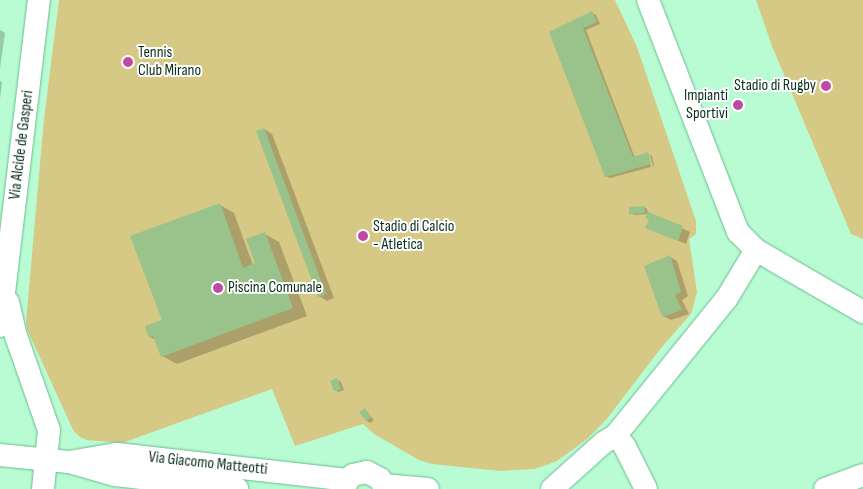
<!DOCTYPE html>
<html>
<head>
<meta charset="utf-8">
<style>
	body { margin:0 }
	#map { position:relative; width:863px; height:489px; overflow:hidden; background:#b9fcd4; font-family:"Sofia Sans Condensed",sans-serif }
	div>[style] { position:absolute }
	.green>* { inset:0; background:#d6c885 }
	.shadow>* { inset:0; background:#0003 }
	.building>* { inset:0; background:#9ac38c }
	.roads { filter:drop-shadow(0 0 1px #69bc8e) drop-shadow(0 0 1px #69bc8e) }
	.minor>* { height:22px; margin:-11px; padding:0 11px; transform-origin:11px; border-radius:11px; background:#fff }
	.dots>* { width:14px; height:14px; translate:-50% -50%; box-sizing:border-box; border:2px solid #fff; border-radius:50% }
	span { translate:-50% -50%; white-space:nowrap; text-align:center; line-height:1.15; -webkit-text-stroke:4px #fff; paint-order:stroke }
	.poi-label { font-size:16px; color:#0a2e1c }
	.left { translate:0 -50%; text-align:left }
	.right { translate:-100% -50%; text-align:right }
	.street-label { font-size:16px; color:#0a2e1c }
</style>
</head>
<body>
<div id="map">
	<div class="green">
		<i style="clip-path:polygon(59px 0,615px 0,637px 47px,696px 221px,696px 234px,689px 239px,697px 292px,691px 314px,661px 348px,606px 420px,587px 439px,557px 461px,535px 469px,501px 471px,432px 464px,419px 460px,374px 434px,363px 424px,295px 446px,272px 389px,122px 443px,87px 440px,80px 437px,73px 430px,27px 329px,26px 322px,44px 119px)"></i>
		<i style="clip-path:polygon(756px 0,863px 0,863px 239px,851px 234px,772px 46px)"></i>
	</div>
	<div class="shadow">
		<i style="clip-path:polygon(592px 13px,596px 15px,600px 24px,586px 30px,635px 158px,648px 154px,650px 155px,648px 155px,651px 167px,610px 178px,606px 176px,551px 33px)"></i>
		<i style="clip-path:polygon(0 30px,5px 33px,0 68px)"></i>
		<i style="clip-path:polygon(0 81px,2px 82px,0 99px)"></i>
		<i style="clip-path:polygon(264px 129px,272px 134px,334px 298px,327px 301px,319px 296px)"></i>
		<i style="clip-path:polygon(650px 155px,652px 156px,654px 166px,653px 166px)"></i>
		<i style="clip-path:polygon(220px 205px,234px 213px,253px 265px,256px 264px,265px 234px,279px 242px,307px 316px,177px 364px,162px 356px,157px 341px,150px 337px,164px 321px)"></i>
		<i style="clip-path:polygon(644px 207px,647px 209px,648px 213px,690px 232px,686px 244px,655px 231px,648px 214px,634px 215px,631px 213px)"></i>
		<i style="clip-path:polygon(670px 257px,677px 261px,688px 296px,682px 300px,689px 314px,671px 320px,663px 316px)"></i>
		<i style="clip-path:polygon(337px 380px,341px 382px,344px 390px,339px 392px,335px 390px)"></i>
		<i style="clip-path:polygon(365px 410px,374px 420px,370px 423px,366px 420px)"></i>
	</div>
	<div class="building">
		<i style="clip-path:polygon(592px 11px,597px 22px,583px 28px,633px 157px,648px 152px,651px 164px,605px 177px,549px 32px)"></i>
		<i style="clip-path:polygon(264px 128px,326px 294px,318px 297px,256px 131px)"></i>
		<i style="clip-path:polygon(220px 203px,243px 268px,255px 263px,246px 239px,265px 232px,293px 308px,161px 357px,153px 336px,149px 338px,145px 326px,162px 320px,130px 236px)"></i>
		<i style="clip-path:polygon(644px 206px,645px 213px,629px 214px,629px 207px)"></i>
		<i style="clip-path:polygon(648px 212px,683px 226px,678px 241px,645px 228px,649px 220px,645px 218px)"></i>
		<i style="clip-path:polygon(670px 255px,681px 292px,675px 295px,682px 310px,662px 317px,644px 266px)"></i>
		<i style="clip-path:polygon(337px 378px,341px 389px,334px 391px,330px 381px)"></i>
		<i style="clip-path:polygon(365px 408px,371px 417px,366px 421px,359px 412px)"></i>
	</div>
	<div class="roads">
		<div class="minor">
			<i style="left:648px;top:0;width:249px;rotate:68.8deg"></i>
			<i style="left:738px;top:232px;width:25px;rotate:45deg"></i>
			<i style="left:756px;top:250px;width:124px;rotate:30.1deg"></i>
			<i style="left:8px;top:302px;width:35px;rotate:77deg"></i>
			<i style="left:16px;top:336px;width:100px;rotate:70.7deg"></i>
			<i style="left:49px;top:430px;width:59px;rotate:95.8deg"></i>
			<i style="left:0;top:326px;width:328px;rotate:-83.2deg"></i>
			<i style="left:616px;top:435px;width:15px;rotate:53deg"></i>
			<i style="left:625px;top:447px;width:47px;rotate:63.4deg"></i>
			<i style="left:0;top:455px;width:69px;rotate:5.8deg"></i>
			<i style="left:69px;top:462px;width:48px;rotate:15.8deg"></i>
			<i style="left:115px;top:475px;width:123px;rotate:6.5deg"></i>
			<i style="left:69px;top:462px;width:49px;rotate:-9.5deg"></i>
			<i style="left:117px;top:454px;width:232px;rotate:6.4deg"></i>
			<i style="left:384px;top:485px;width:44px;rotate:5.2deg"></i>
			<i style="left:344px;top:489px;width:10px;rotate:-66deg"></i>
			<i style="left:348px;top:480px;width:7px;rotate:-45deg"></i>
			<i style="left:353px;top:475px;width:14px;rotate:-12deg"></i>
			<i style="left:367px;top:472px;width:15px;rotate:28deg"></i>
			<i style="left:380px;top:479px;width:11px;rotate:63deg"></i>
			<i style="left:552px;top:489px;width:69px;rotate:-42deg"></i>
			<i style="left:603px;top:443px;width:15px;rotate:-32deg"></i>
			<i style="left:616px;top:435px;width:176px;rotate:-51deg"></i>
			<i style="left:727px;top:298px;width:56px;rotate:-58.9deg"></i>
			<i style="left:825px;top:489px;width:40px;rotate:-20.2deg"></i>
		</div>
	</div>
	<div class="dots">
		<i style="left:128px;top:62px;background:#be4aa3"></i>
		<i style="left:826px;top:86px;background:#be4aa3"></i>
		<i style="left:738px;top:105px;background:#be4aa3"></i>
		<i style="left:363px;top:236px;background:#be4aa3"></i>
		<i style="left:218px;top:288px;background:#be4aa3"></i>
	</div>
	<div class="poi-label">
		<span class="left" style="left:138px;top:62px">Tennis<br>Club Mirano</span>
		<span class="right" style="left:816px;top:86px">Stadio di Rugby</span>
		<span class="right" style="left:728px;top:105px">Impianti<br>Sportivi</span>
		<span class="left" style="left:373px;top:236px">Stadio di Calcio<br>- Atletica</span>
		<span class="left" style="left:228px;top:288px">Piscina Comunale</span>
	</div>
	<div class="street-label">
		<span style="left:22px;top:145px;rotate:-83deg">Via Alcide de Gasperi</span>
		<span style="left:208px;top:464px;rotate:6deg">Via Giacomo Matteotti</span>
	</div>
</div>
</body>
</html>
